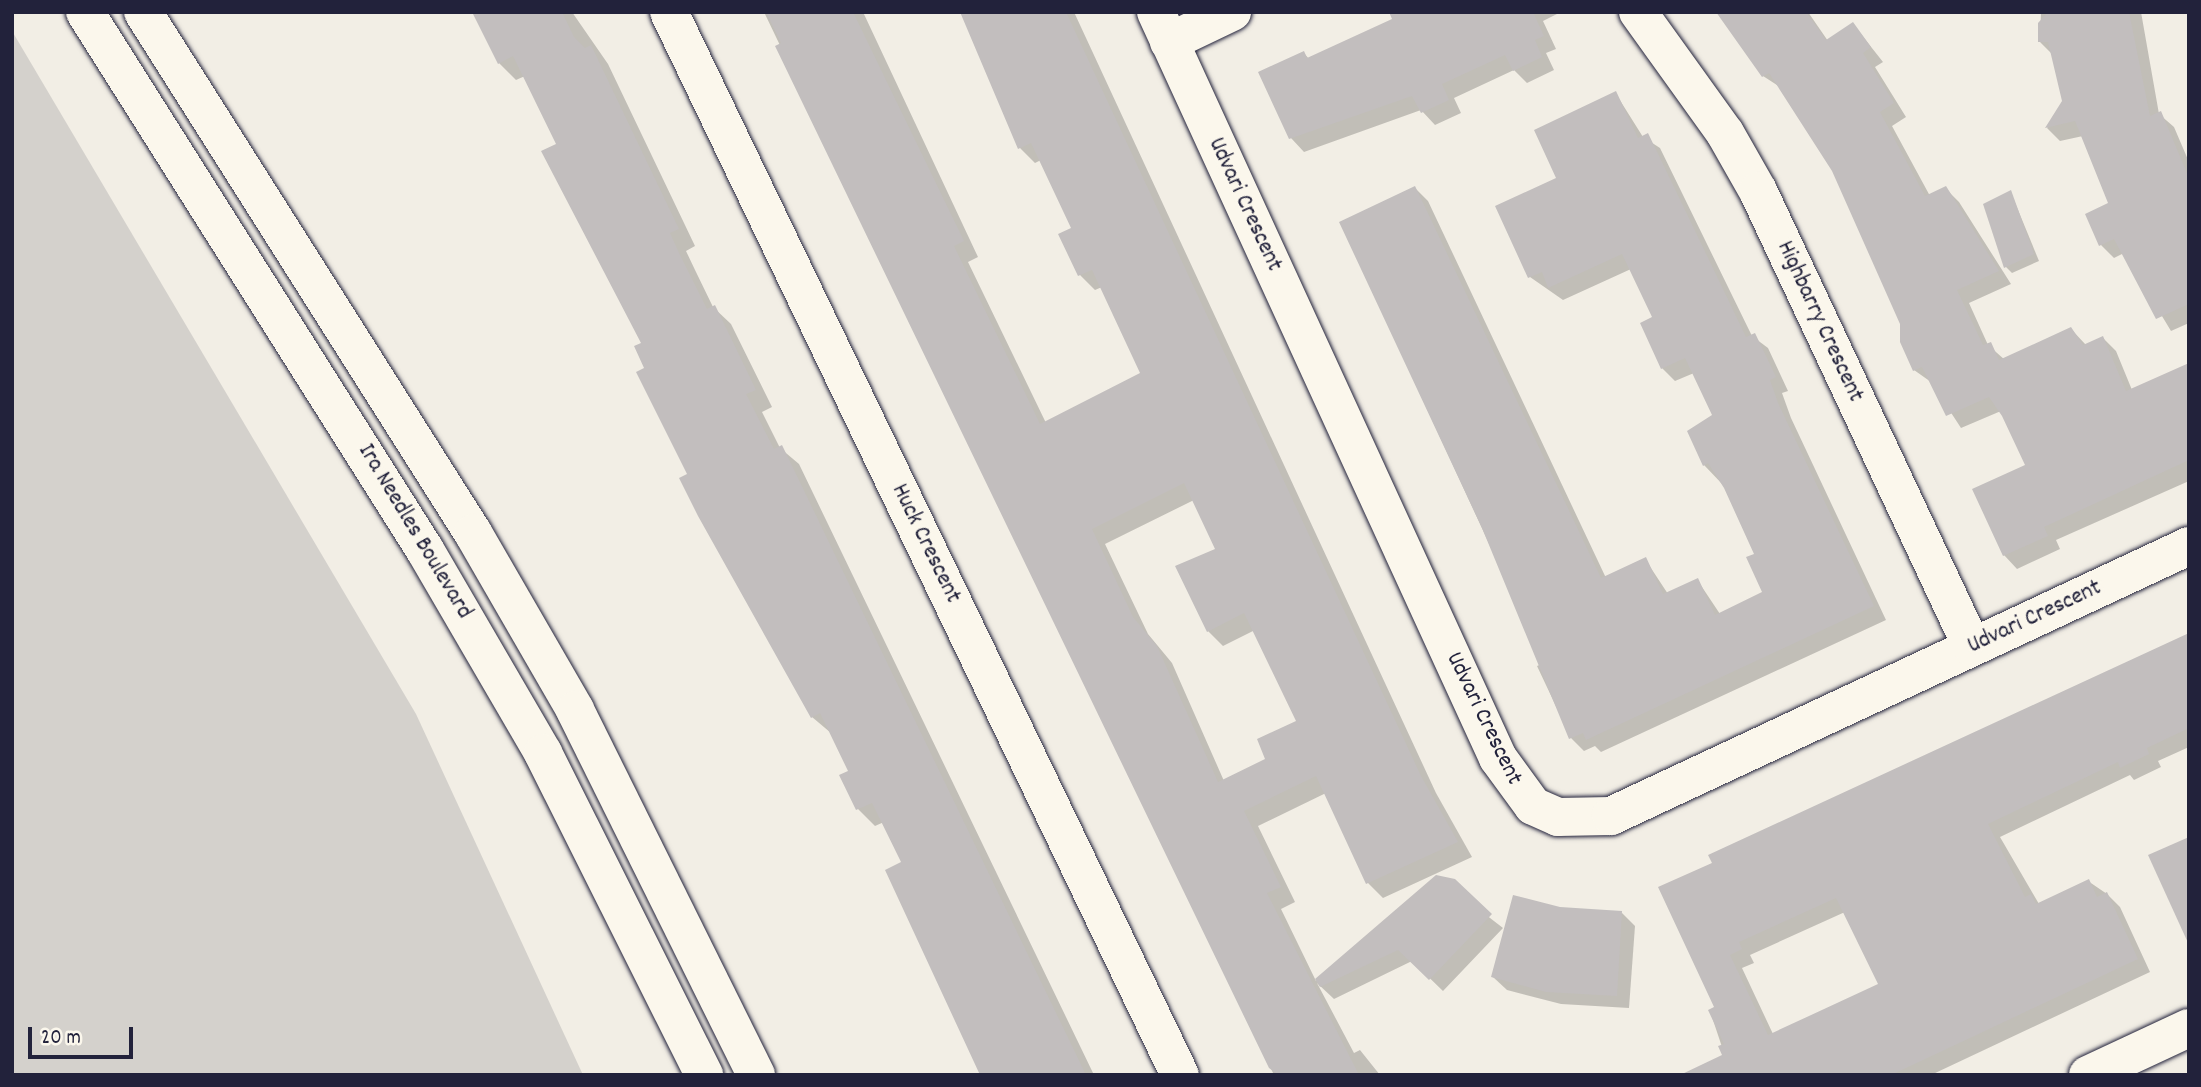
<!DOCTYPE html>
<html>
<head>
<meta charset="utf-8">
<style>
	body { margin:0 }
	#map { position:relative; width:2201px; height:1087px; overflow:hidden; background:#f2eee5; font-family:Dekko,sans-serif }
	div>[style] { position:absolute }
	.green>* { inset:0; background:#d4d1cc }
	.shadow>* { inset:0; background:#0003 }
	.building>* { inset:0; background:#c2bebe }
	.roads { filter:drop-shadow(0 0 2px #22223b) drop-shadow(0 0 2px #22223b) }
	.minor>* { height:38px; margin:-19px; padding:0 19px; transform-origin:19px; border-radius:19px; background:#fbf7ec }
	.secondary>* { height:38px; margin:-19px; padding:0 19px; transform-origin:19px; border-radius:19px; background:#fbf7ec }
	span { translate:-50% -50%; white-space:nowrap; text-align:center; line-height:1.15; -webkit-text-stroke:7px #fbf7ec; paint-order:stroke }
	.street-label { font-size:24px; color:#22223b }
	.frame { position:absolute; inset:0; border:14px solid #22223b; pointer-events:none }
	.scale { position:absolute; left:28px; top:1027px; width:105px; height:32px; box-sizing:border-box; border:4px solid #22223b; border-top:0; padding-left:9px; font-size:21px; line-height:24px; white-space:nowrap; color:#22223b; -webkit-text-stroke:5px #fbf7ec; paint-order:stroke }
</style>
</head>
<body>
<div id="map">
	<div class="green">
		<i style="clip-path:polygon(12px 31px,416px 714px,583px 1075px,12px 1075px)"></i>
	</div>
	<div class="shadow">
		<i style="clip-path:polygon(474px 12px,572px 12px,608px 64px,695px 246px,686px 251px,696px 272px,713px 307px,731px 324px,772px 407px,762px 412px,780px 448px,799px 464px,1094px 1075px,982px 1075px,903px 862px,884px 822px,875px 826px,858px 809px,841px 776px,850px 772px,831px 733px,812px 717px,689px 475px,643px 344px,558px 144px,525px 76px,516px 80px,499px 63px)"></i>
		<i style="clip-path:polygon(evenodd,764px 12px,863px 12px,978px 257px,968px 262px,1046px 423px,1142px 374px,1102px 287px,1095px 290px,1080px 275px,1073px 229px,1041px 160px,1035px 163px,1020px 148px,961px 12px,1074px 12px,1436px 793px,1472px 857px,1383px 898px,1368px 883px,1326px 793px,1258px 826px,1295px 902px,1281px 909px,1316px 981px,1437px 877px,1503px 928px,1443px 991px,1412px 961px,1334px 999px,1317px 983px,1354px 1053px,1360px 1050px,1380px 1075px,1274px 1075px,764px 12px,1194px 500px,1217px 550px,1208px 631px,1223px 646px,1255px 630px,1298px 722px,1268px 760px,1224px 781px,1172px 663px,1148px 634px,1105px 544px,1194px 500px)"></i>
		<i style="clip-path:polygon(1411px 12px,1561px 12px,1543px 21px,1556px 49px,1546px 53px,1554px 70px,1527px 83px,1514px 70px,1454px 98px,1461px 113px,1435px 125px,1421px 110px,1304px 152px,1291px 138px,1261px 73px,1304px 53px,1309px 59px)"></i>
		<i style="clip-path:polygon(1717px 12px,1808px 12px,1828px 41px,1853px 24px,1883px 62px,1875px 67px,1906px 117px,1892px 126px,1930px 196px,1945px 188px,1959px 202px,2011px 284px,1969px 303px,1988px 345px,2005px 360px,2071px 329px,2086px 345px,2103px 338px,2116px 351px,2132px 390px,2189px 365px,2189px 481px,2056px 540px,2060px 549px,2017px 569px,2004px 555px,2027px 466px,2001px 411px,1961px 428px,1931px 382px,1914px 370px,1902px 323px,1833px 170px,1780px 87px,1763px 76px)"></i>
		<i style="clip-path:polygon(2041px 12px,2141px 12px,2159px 114px,2174px 127px,2189px 162px,2189px 323px,2171px 331px,2124px 253px,2114px 258px,2101px 245px,2110px 204px,2083px 136px,2060px 141px,2047px 128px,2064px 102px,2053px 55px,2040px 42px)"></i>
		<i style="clip-path:polygon(1616px 94px,1643px 137px,1660px 148px,1752px 336px,1768px 348px,1788px 391px,1782px 393px,1791px 418px,1886px 620px,1601px 752px,1595px 746px,1584px 751px,1571px 738px,1537px 666px,1544px 663px,1341px 222px,1415px 188px,1428px 201px,1606px 578px,1645px 559px,1668px 594px,1698px 581px,1720px 614px,1764px 593px,1756px 554px,1725px 487px,1704px 465px,1714px 416px,1694px 373px,1675px 381px,1662px 368px,1654px 318px,1631px 269px,1563px 300px,1530px 277px,1558px 179px)"></i>
		<i style="clip-path:polygon(2011px 193px,2039px 261px,2012px 273px,2006px 267px)"></i>
		<i style="clip-path:polygon(evenodd,2189px 635px,2189px 747px,2158px 761px,2161px 767px,2134px 780px,2130px 775px,2000px 837px,2039px 904px,2088px 881px,2107px 894px,2120px 907px,2150px 972px,1931px 1075px,1688px 1075px,1725px 1056px,1710px 1011px,1716px 1008px,1661px 888px,2189px 635px,1845px 912px,1881px 985px,1773px 1034px,1742px 968px,1754px 963px,1750px 955px,1845px 912px)"></i>
		<i style="clip-path:polygon(1622px 913px,1635px 926px,1629px 1008px,1561px 1004px,1507px 990px,1493px 977px)"></i>
	</div>
	<div class="building">
		<i style="clip-path:polygon(472px 12px,562px 12px,574px 37px,585px 48px,591px 45px,679px 229px,670px 233px,679px 253px,707px 309px,715px 305px,756px 390px,746px 394px,774px 449px,782px 445px,1086px 1075px,980px 1075px,885px 870px,901px 862px,872px 803px,856px 810px,839px 775px,848px 771px,820px 713px,811px 718px,698px 516px,679px 478px,687px 474px,636px 372px,644px 368px,634px 346px,641px 343px,541px 151px,556px 144px,513px 56px,498px 64px)"></i>
		<i style="clip-path:polygon(evenodd,766px 12px,853px 12px,964px 241px,954px 246px,1040px 424px,1140px 373px,1092px 270px,1078px 276px,1058px 234px,1071px 228px,1031px 143px,1018px 149px,960px 12px,1066px 12px,1421px 776px,1458px 842px,1366px 884px,1316px 776px,1244px 811px,1281px 887px,1267px 893px,1359px 1075px,1278px 1075px,1269px 1068px,775px 46px,781px 43px,766px 12px,1184px 483px,1215px 549px,1175px 566px,1207px 632px,1244px 613px,1296px 721px,1257px 739px,1265px 759px,1218px 782px,1157px 646px,1133px 617px,1092px 529px,1184px 483px)"></i>
		<i style="clip-path:polygon(1389px 12px,1533px 12px,1544px 36px,1535px 40px,1542px 57px,1513px 71px,1505px 55px,1442px 84px,1449px 100px,1421px 113px,1412px 96px,1289px 139px,1258px 72px,1304px 51px,1307px 58px,1392px 19px)"></i>
		<i style="clip-path:polygon(1716px 12px,1806px 12px,1826px 40px,1853px 22px,1871px 47px,1863px 53px,1894px 103px,1880px 112px,1925px 196px,1946px 186px,1999px 271px,1957px 290px,1983px 345px,1991px 342px,1999px 360px,2071px 327px,2083px 345px,2103px 336px,2126px 391px,2189px 363px,2189px 460px,2044px 527px,2048px 536px,2003px 556px,1972px 489px,2025px 465px,2002px 416px,1989px 397px,1946px 416px,1922px 367px,1913px 371px,1900px 342px,1900px 324px,1832px 171px,1769px 73px,1762px 77px)"></i>
		<i style="clip-path:polygon(2048px 12px,2129px 12px,2150px 116px,2161px 111px,2189px 178px,2189px 304px,2156px 319px,2114px 239px,2099px 246px,2085px 214px,2108px 203px,2075px 121px,2045px 128px,2062px 101px,2048px 42px,2038px 42px,2038px 23px)"></i>
		<i style="clip-path:polygon(1616px 91px,1638px 138px,1648px 133px,1746px 337px,1755px 333px,1776px 377px,1770px 380px,1778px 403px,1874px 606px,1586px 740px,1583px 733px,1569px 739px,1482px 528px,1339px 222px,1415px 186px,1601px 578px,1646px 557px,1663px 594px,1698px 578px,1715px 615px,1762px 592px,1746px 557px,1754px 554px,1724px 488px,1708px 463px,1703px 466px,1687px 431px,1712px 415px,1685px 358px,1661px 369px,1640px 323px,1652px 317px,1622px 254px,1548px 288px,1542px 272px,1528px 278px,1495px 206px,1556px 178px,1534px 130px)"></i>
		<i style="clip-path:polygon(2011px 190px,2034px 254px,2004px 268px,1983px 204px)"></i>
		<i style="clip-path:polygon(evenodd,2189px 633px,2189px 728px,2147px 748px,2149px 754px,2120px 768px,2118px 762px,1988px 824px,2025px 897px,2031px 894px,2036px 904px,2089px 879px,2097px 897px,2107px 892px,2138px 959px,1891px 1075px,1680px 1075px,1722px 1055px,1718px 1046px,1724px 1044px,1708px 1010px,1714px 1007px,1658px 887px,1712px 863px,1708px 855px,2189px 633px,1836px 898px,1878px 984px,1768px 1035px,1730px 955px,1742px 949px,1739px 942px,1836px 898px)"></i>
		<i style="clip-path:polygon(2189px 837px,2189px 945px,2148px 855px)"></i>
		<i style="clip-path:polygon(1436px 875px,1455px 879px,1492px 914px,1429px 980px,1398px 950px,1320px 987px,1315px 979px)"></i>
		<i style="clip-path:polygon(1513px 895px,1560px 907px,1622px 911px,1617px 996px,1546px 992px,1491px 977px)"></i>
	</div>
	<div class="roads">
		<div class="minor">
			<i style="left:669px;top:12px;width:1179px;rotate:64.33deg"></i>
			<i style="left:1156px;top:12px;width:821px;rotate:65.37deg"></i>
			<i style="left:1498px;top:758px;width:59px;rotate:53.9deg"></i>
			<i style="left:1533px;top:806px;width:27px;rotate:24deg"></i>
			<i style="left:1558px;top:817px;width:53px;rotate:-1.1deg"></i>
			<i style="left:1611px;top:816px;width:638px;rotate:-25.04deg"></i>
			<i style="left:1638px;top:12px;width:149px;rotate:54.3deg"></i>
			<i style="left:1725px;top:133px;width:67px;rotate:60.4deg"></i>
			<i style="left:1758px;top:191px;width:504px;rotate:64.86deg"></i>
			<i style="left:1169px;top:42px;width:70px;rotate:-25.5deg"></i>
			<i style="left:2088px;top:1075px;width:111px;rotate:-25deg"></i>
		</div>
		<div class="secondary">
			<i style="left:85px;top:12px;width:636px;rotate:57.71deg"></i>
			<i style="left:425px;top:550px;width:235px;rotate:59.8deg"></i>
			<i style="left:543px;top:753px;width:360px;rotate:63.4deg"></i>
			<i style="left:143px;top:12px;width:617px;rotate:57.65deg"></i>
			<i style="left:473px;top:533px;width:204px;rotate:60deg"></i>
			<i style="left:575px;top:710px;width:407px;rotate:63.6deg"></i>
		</div>
	</div>
	<div class="street-label">
		<span style="left:1244px;top:205px;rotate:65deg">Udvari Crescent</span>
		<span style="left:1819px;top:322px;rotate:65deg">Highbarry Crescent</span>
		<span style="left:414px;top:532px;rotate:59deg">Ira Needles Boulevard</span>
		<span style="left:925px;top:544px;rotate:64deg">Huck Crescent</span>
		<span style="left:2035px;top:618px;rotate:-25deg">Udvari Crescent</span>
		<span style="left:1483px;top:719px;rotate:64deg">Udvari Crescent</span>
	</div>
	<div class="frame"></div>
	<div class="scale">20 m</div>
</div>
</body>
</html>
